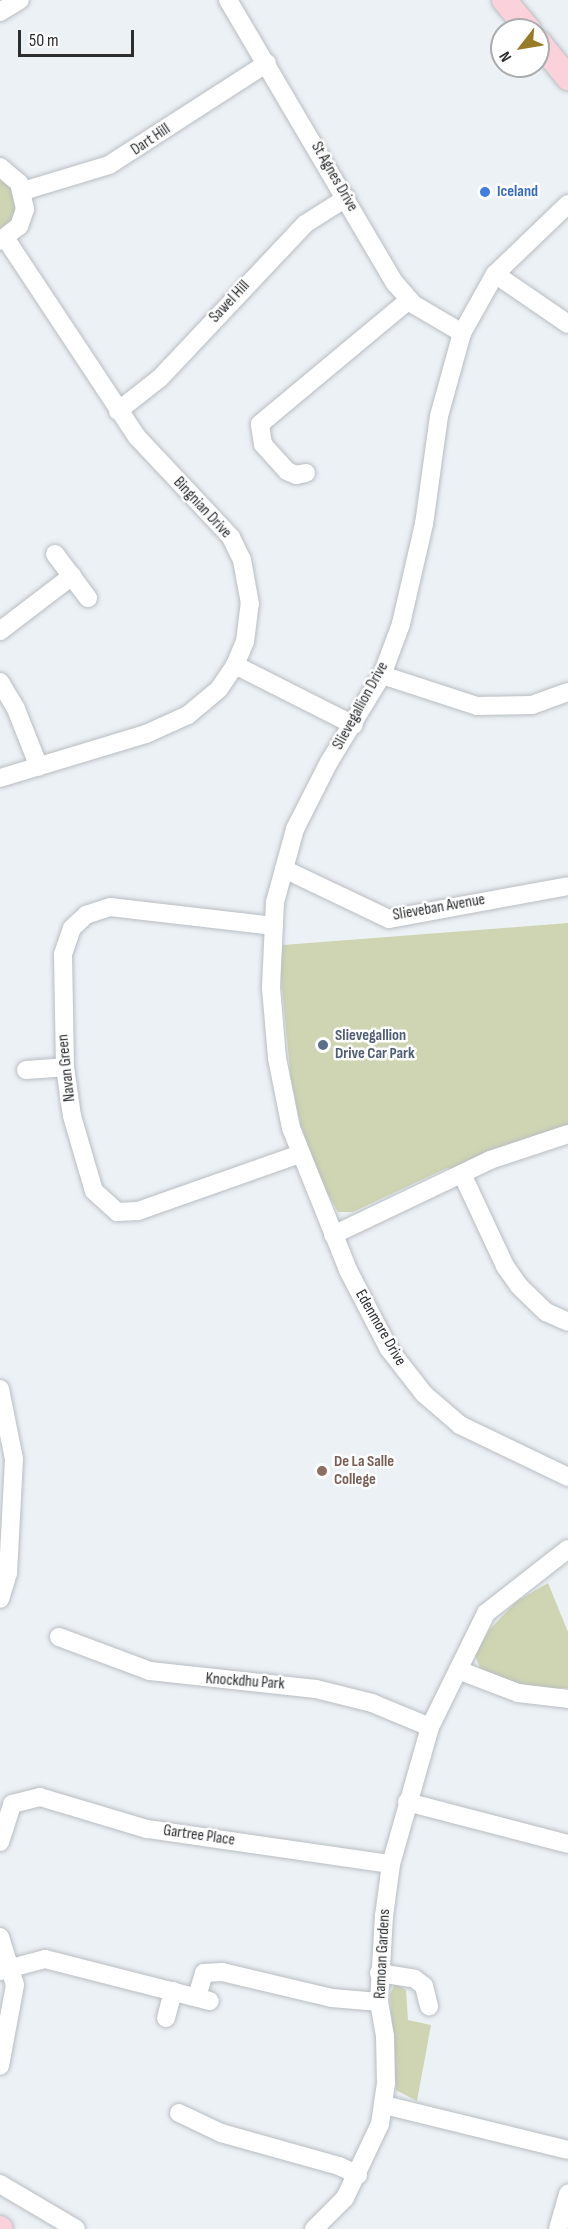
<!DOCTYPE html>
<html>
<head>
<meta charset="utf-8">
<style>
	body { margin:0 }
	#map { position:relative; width:568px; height:2229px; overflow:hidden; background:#ecf1f6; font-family:"Sofia Sans Condensed",sans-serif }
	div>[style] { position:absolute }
	.green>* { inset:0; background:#cfd5b2 }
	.roads { filter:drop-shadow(0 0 2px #b8bdc1) drop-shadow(0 0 2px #b8bdc1) }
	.minor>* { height:18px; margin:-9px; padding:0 9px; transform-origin:9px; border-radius:9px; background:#fff }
	.major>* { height:24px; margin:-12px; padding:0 12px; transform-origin:12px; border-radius:12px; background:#fbd1dc }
	.dots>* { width:16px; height:16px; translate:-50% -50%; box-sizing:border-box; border:3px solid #fff; border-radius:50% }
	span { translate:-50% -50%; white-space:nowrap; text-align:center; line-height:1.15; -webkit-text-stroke:5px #fff; paint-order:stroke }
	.street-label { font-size:16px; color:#2b2d2f }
	.shop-label { font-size:16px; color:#366cbe; font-weight:700 }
	.left { translate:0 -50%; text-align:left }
	.service-label { font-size:16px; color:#4e5e75; font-weight:700 }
	.education-label { font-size:16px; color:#785e54; font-weight:700 }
	.north { position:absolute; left:490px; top:18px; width:60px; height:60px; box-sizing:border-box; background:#fff; border:2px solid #aaabac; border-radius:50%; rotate:239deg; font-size:16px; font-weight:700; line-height:24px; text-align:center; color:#2b2d2f }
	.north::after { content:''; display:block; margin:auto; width:21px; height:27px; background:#987c25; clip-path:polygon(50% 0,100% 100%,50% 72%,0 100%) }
	.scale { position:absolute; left:18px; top:30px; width:116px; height:27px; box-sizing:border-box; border:3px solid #2b2d2f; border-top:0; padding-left:8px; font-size:18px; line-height:21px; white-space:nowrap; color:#2b2d2f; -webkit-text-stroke:4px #fff; paint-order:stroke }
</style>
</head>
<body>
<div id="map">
	<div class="green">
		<i style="clip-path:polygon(0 175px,14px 189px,16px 217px,0 235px)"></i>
		<i style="clip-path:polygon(568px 923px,568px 1127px,453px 1170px,447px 1168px,353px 1212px,338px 1212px,318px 1176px,301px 1126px,291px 1080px,280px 967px,283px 945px)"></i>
		<i style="clip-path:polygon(548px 1583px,568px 1632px,568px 1688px,532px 1688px,482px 1673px,475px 1655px,489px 1630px,517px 1601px)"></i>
		<i style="clip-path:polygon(395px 1983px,406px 1990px,408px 2020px,431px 2025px,417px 2101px,396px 2090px,390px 1995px)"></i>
	</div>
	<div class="roads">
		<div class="minor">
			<i style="left:228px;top:0;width:329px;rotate:59.5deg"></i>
			<i style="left:395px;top:283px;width:28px;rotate:49deg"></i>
			<i style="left:413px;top:304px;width:57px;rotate:30.6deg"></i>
			<i style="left:0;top:12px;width:23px;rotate:-31deg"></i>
			<i style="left:0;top:167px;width:25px;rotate:40deg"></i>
			<i style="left:19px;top:183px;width:27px;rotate:77deg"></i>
			<i style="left:25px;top:209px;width:18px;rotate:109deg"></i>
			<i style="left:19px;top:226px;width:24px;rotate:142deg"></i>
			<i style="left:23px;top:191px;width:90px;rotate:-16.8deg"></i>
			<i style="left:109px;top:165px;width:188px;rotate:-32.8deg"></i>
			<i style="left:568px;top:204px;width:101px;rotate:136.2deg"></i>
			<i style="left:495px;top:274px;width:68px;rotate:119.2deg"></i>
			<i style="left:462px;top:333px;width:86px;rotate:105.5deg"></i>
			<i style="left:439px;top:416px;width:109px;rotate:97.9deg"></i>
			<i style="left:424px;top:524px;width:103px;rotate:103deg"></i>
			<i style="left:401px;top:624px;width:54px;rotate:110.4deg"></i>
			<i style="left:382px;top:675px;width:102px;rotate:121.3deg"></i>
			<i style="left:329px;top:762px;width:75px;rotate:116.9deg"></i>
			<i style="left:295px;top:829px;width:76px;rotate:105.3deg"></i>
			<i style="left:275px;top:902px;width:86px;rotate:92.7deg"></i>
			<i style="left:271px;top:988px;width:70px;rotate:85.1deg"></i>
			<i style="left:277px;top:1058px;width:71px;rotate:78.7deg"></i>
			<i style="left:291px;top:1128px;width:153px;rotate:68.1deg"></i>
			<i style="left:348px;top:1270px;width:89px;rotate:62.6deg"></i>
			<i style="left:389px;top:1349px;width:57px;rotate:52.1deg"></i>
			<i style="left:424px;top:1394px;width:48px;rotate:40.7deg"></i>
			<i style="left:460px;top:1425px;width:120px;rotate:25.7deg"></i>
			<i style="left:495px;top:274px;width:88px;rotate:34.4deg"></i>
			<i style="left:118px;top:411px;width:53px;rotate:-38.2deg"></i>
			<i style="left:160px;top:378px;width:212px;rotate:-46.7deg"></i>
			<i style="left:305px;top:224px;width:49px;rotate:-32.4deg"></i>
			<i style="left:306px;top:473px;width:10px;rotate:169deg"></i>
			<i style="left:296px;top:475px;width:10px;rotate:-156deg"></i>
			<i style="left:287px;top:471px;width:36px;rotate:-132deg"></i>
			<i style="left:263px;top:444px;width:20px;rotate:-99deg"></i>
			<i style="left:260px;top:424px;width:194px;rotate:-39.8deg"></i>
			<i style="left:55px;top:554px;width:55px;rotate:53.1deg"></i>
			<i style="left:0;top:631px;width:91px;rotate:-37.4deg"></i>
			<i style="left:235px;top:665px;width:133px;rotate:26.8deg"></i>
			<i style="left:382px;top:675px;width:100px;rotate:18.1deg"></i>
			<i style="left:477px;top:706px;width:55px;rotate:-1deg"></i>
			<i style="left:532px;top:705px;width:38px;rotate:-20deg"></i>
			<i style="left:0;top:682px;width:31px;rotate:59deg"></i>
			<i style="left:16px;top:709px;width:62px;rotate:68.4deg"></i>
			<i style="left:0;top:778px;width:152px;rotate:-16.8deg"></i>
			<i style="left:146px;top:734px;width:46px;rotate:-24.3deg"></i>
			<i style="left:188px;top:715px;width:40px;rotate:-40deg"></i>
			<i style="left:219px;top:689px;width:29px;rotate:-56deg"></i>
			<i style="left:235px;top:665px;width:25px;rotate:-67deg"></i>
			<i style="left:245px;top:642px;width:38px;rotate:-83deg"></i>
			<i style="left:250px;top:604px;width:45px;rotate:-100.3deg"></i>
			<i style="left:242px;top:560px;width:25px;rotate:-116deg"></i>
			<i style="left:231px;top:537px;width:137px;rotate:-133.2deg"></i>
			<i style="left:137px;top:437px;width:237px;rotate:-123.5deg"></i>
			<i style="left:284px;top:869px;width:116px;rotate:25.5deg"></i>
			<i style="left:389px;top:919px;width:182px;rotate:-10.4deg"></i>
			<i style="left:274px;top:926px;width:165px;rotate:-173.4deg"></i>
			<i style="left:110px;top:907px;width:25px;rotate:162deg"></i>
			<i style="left:86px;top:915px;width:19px;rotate:137deg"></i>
			<i style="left:72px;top:928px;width:28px;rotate:109deg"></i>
			<i style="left:63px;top:954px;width:113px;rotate:89deg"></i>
			<i style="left:65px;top:1067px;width:49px;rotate:81.9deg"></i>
			<i style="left:72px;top:1116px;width:78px;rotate:73.7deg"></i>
			<i style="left:94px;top:1191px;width:31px;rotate:42deg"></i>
			<i style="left:117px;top:1212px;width:21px;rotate:-3deg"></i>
			<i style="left:138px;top:1211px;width:172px;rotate:-19.4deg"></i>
			<i style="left:26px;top:1070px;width:39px;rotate:-4deg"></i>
			<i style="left:462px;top:1174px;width:102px;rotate:64.9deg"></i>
			<i style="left:505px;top:1266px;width:24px;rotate:55deg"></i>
			<i style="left:519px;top:1286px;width:37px;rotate:44deg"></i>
			<i style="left:546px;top:1312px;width:24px;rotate:24deg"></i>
			<i style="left:333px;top:1235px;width:174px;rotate:-25.5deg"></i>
			<i style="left:490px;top:1160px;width:82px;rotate:-18.4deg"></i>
			<i style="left:0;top:1389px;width:71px;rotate:78.7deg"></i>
			<i style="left:14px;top:1459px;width:114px;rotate:93deg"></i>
			<i style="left:8px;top:1573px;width:27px;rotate:107deg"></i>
			<i style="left:59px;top:1637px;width:97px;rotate:20.5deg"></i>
			<i style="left:150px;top:1671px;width:167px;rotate:6.2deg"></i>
			<i style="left:316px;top:1689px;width:58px;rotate:14deg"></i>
			<i style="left:372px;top:1703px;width:63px;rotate:22.5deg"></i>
			<i style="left:458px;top:1670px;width:64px;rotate:21deg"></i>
			<i style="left:518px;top:1693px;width:50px;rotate:6.8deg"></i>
			<i style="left:407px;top:1802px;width:166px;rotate:14.6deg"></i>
			<i style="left:0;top:1842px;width:40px;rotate:-72deg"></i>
			<i style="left:12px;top:1804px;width:29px;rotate:-14deg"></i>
			<i style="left:40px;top:1797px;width:112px;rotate:16.7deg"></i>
			<i style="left:147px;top:1829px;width:246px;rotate:8.2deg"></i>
			<i style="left:0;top:1937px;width:50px;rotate:72.6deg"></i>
			<i style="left:15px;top:1985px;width:82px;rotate:100.5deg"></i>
			<i style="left:0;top:1971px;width:47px;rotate:-14.9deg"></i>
			<i style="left:45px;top:1959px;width:170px;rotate:14.3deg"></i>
			<i style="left:379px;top:1973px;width:36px;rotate:9deg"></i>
			<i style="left:415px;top:1979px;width:11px;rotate:38deg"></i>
			<i style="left:424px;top:1986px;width:21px;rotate:76deg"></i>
			<i style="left:197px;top:1997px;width:25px;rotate:-74deg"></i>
			<i style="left:204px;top:1973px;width:18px;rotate:-3deg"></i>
			<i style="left:222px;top:1972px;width:113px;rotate:13.3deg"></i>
			<i style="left:332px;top:1998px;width:47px;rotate:4.9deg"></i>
			<i style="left:166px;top:2018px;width:28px;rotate:-75deg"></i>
			<i style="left:384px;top:2105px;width:189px;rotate:13.7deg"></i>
			<i style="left:179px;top:2113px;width:47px;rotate:25.5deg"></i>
			<i style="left:221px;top:2133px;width:123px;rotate:15.6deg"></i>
			<i style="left:339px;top:2166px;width:21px;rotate:25deg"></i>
			<i style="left:0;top:2184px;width:88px;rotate:30.6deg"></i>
			<i style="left:314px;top:2229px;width:44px;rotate:-45deg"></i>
			<i style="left:345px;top:2198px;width:82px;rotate:-64.7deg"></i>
			<i style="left:380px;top:2124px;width:41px;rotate:-81.7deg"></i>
			<i style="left:386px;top:2083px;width:47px;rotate:-91.2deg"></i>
			<i style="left:385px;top:2036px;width:35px;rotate:-100deg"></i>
			<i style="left:379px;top:2002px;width:86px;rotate:-86.7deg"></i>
			<i style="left:384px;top:1916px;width:52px;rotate:-82.3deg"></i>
			<i style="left:391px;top:1864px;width:142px;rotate:-74.1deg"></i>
			<i style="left:430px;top:1727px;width:127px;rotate:-63.8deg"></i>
			<i style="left:486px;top:1613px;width:104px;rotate:-38deg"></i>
			<i style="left:558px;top:2229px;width:37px;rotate:-74deg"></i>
		</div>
		<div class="major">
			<i style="left:504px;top:0;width:39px;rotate:50deg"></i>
			<i style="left:538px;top:41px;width:48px;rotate:51deg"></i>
			<i style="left:0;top:2228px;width:1px;rotate:45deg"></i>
		</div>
	</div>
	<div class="dots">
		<i style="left:485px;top:192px;background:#3f7fe0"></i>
		<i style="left:323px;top:1045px;background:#5c6f8a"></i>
		<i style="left:322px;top:1471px;background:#8d6e63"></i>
	</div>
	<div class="street-label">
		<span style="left:151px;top:140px;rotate:-34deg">Dart Hill</span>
		<span style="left:334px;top:177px;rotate:60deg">St Agnes Drive</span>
		<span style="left:230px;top:302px;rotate:-47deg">Sawel Hill</span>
		<span style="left:202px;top:508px;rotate:47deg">Bingnian Drive</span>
		<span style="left:361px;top:706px;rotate:-61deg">Slievegallion Drive</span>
		<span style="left:439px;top:908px;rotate:-10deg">Slieveban Avenue</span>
		<span style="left:67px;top:1068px;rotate:-96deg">Navan Green</span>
		<span style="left:380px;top:1328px;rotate:60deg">Edenmore Drive</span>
		<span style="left:245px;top:1682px;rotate:4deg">Knockdhu Park</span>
		<span style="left:199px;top:1836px;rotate:8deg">Gartree Place</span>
		<span style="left:383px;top:1954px;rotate:-87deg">Ramoan Gardens</span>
	</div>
	<div class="shop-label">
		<span class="left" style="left:497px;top:192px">Iceland</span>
	</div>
	<div class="service-label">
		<span class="left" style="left:335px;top:1045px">Slievegallion<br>Drive Car Park</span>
	</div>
	<div class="education-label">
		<span class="left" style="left:334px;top:1471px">De La Salle<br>College</span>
	</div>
	<div class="north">N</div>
	<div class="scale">50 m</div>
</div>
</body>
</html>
